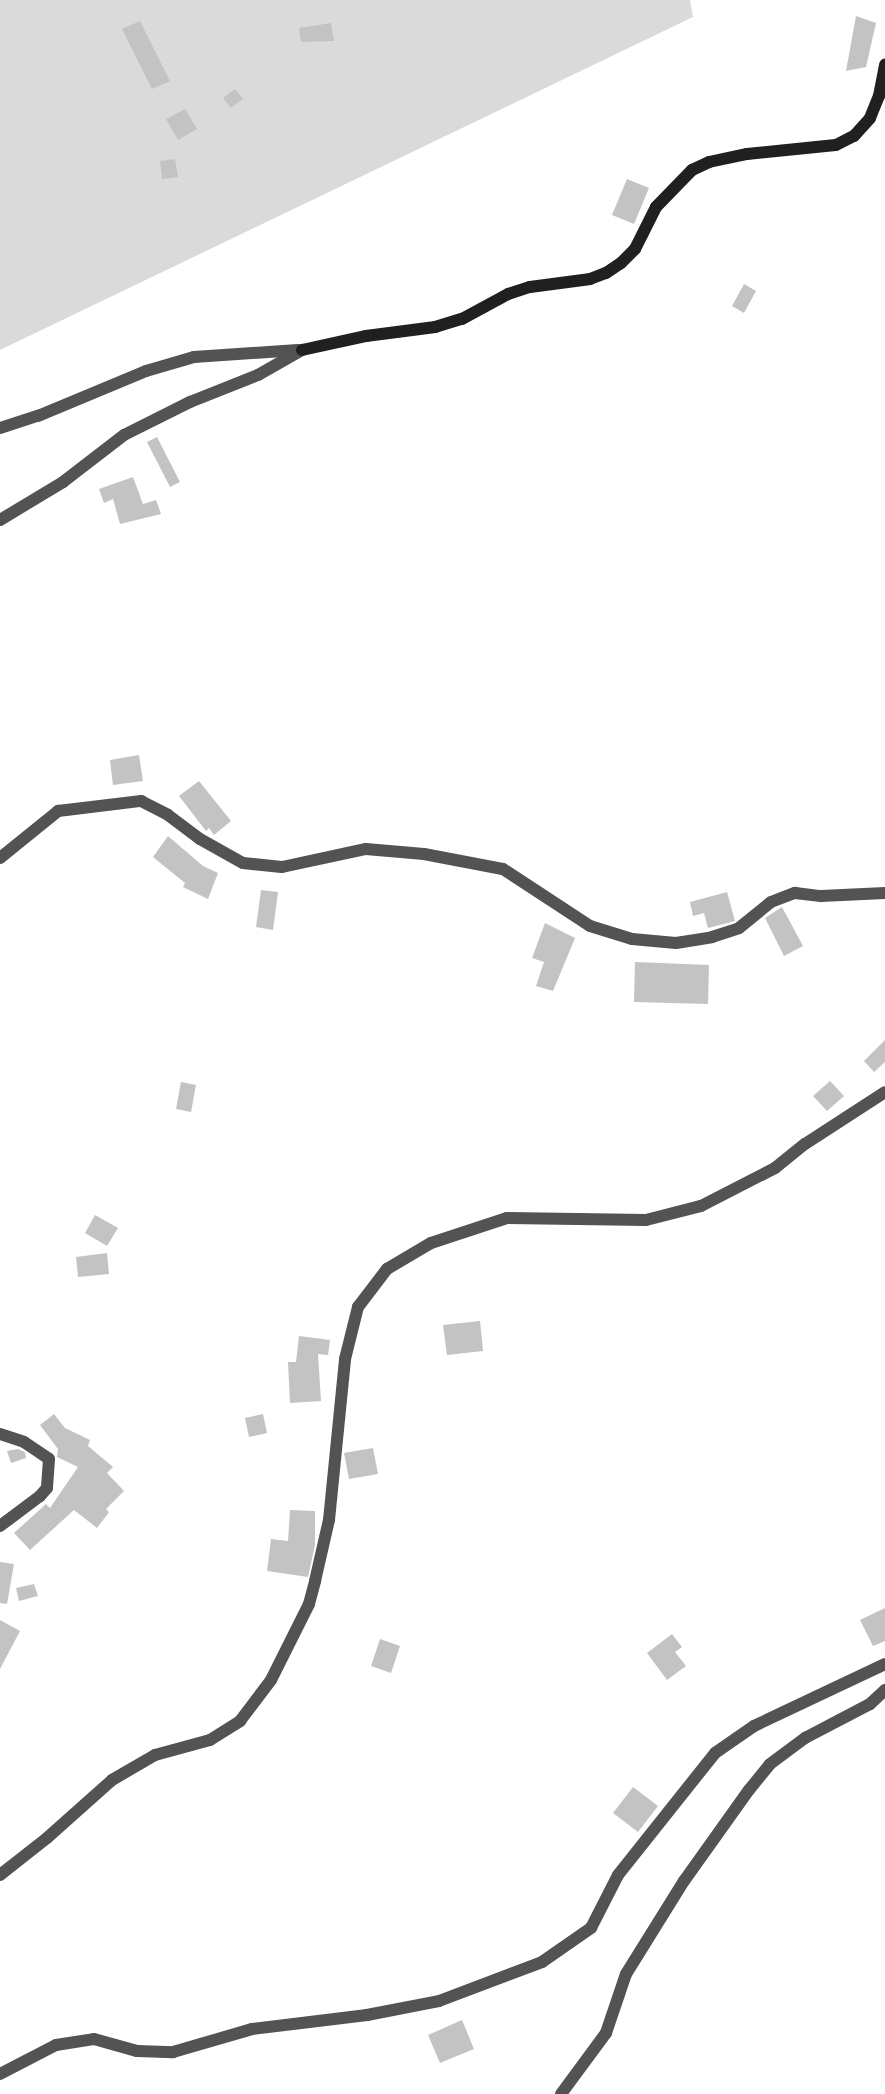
<!DOCTYPE html>
<html>
<head>
<meta charset="utf-8">
<style>
	body { margin:0 }
	#map { position:relative; width:885px; height:2094px; overflow:hidden; background:#fff; font-family:"Source Sans 3",sans-serif }
	div>[style] { position:absolute }
	.green>* { inset:0; background:#dadada }
	.building>* { inset:0; background:#c3c3c3 }
	.street>* { height:12px; margin:-6px; padding:0 6px; transform-origin:6px; border-radius:6px; background:#535353 }
	.secondary>* { height:12px; margin:-6px; padding:0 6px; transform-origin:6px; border-radius:6px; background:#202020 }
	span { translate:-50% -50%; white-space:nowrap; text-align:center; line-height:1.15; -webkit-text-stroke:6px #fff; paint-order:stroke }
</style>
</head>
<body>
<div id="map">
	<div class="green">
		<i style="clip-path:polygon(0 0,690px 0,693px 17px,0 350px)"></i>
	</div>
	<div class="building">
		<i style="clip-path:polygon(856px 16px,876px 23px,866px 67px,846px 71px)"></i>
		<i style="clip-path:polygon(140px 21px,170px 81px,152px 89px,122px 29px)"></i>
		<i style="clip-path:polygon(331px 23px,334px 41px,301px 42px,299px 28px)"></i>
		<i style="clip-path:polygon(235px 89px,243px 99px,231px 108px,223px 98px)"></i>
		<i style="clip-path:polygon(185px 109px,197px 129px,178px 140px,166px 119px)"></i>
		<i style="clip-path:polygon(175px 159px,178px 177px,162px 179px,160px 161px)"></i>
		<i style="clip-path:polygon(627px 179px,649px 188px,634px 224px,612px 215px)"></i>
		<i style="clip-path:polygon(744px 284px,756px 291px,744px 313px,732px 306px)"></i>
		<i style="clip-path:polygon(157px 437px,180px 482px,170px 487px,147px 442px)"></i>
		<i style="clip-path:polygon(133px 477px,143px 504px,156px 500px,161px 514px,120px 524px,113px 499px,104px 503px,99px 489px)"></i>
		<i style="clip-path:polygon(139px 755px,143px 781px,113px 785px,110px 760px)"></i>
		<i style="clip-path:polygon(199px 781px,231px 821px,214px 835px,209px 828px,206px 831px,179px 796px)"></i>
		<i style="clip-path:polygon(168px 836px,203px 866px,218px 873px,208px 899px,183px 887px,185px 883px,153px 857px)"></i>
		<i style="clip-path:polygon(261px 890px,278px 892px,273px 930px,256px 927px)"></i>
		<i style="clip-path:polygon(727px 892px,735px 921px,708px 928px,704px 913px,693px 916px,690px 902px)"></i>
		<i style="clip-path:polygon(782px 907px,803px 946px,784px 956px,765px 918px)"></i>
		<i style="clip-path:polygon(545px 923px,575px 938px,553px 991px,536px 986px,544px 962px,532px 958px)"></i>
		<i style="clip-path:polygon(635px 962px,709px 965px,708px 1004px,634px 1002px)"></i>
		<i style="clip-path:polygon(885px 1040px,885px 1062px,874px 1072px,864px 1061px)"></i>
		<i style="clip-path:polygon(830px 1081px,844px 1096px,827px 1111px,813px 1096px)"></i>
		<i style="clip-path:polygon(181px 1082px,196px 1085px,191px 1112px,176px 1109px)"></i>
		<i style="clip-path:polygon(95px 1215px,118px 1228px,107px 1246px,85px 1233px)"></i>
		<i style="clip-path:polygon(107px 1253px,109px 1274px,78px 1277px,76px 1257px)"></i>
		<i style="clip-path:polygon(480px 1321px,483px 1351px,447px 1355px,443px 1325px)"></i>
		<i style="clip-path:polygon(299px 1336px,330px 1340px,328px 1355px,318px 1354px,321px 1401px,290px 1403px,288px 1362px,296px 1362px)"></i>
		<i style="clip-path:polygon(54px 1414px,65px 1428px,90px 1440px,88px 1446px,113px 1467px,107px 1473px,124px 1491px,106px 1509px,109px 1512px,97px 1528px,74px 1510px,30px 1550px,14px 1533px,46px 1504px,50px 1508px,78px 1467px,57px 1457px,58px 1449px,40px 1425px)"></i>
		<i style="clip-path:polygon(263px 1414px,267px 1433px,249px 1437px,245px 1418px)"></i>
		<i style="clip-path:polygon(373px 1448px,378px 1474px,349px 1479px,344px 1453px)"></i>
		<i style="clip-path:polygon(18px 1449px,25px 1452px,26px 1458px,11px 1463px,7px 1451px)"></i>
		<i style="clip-path:polygon(290px 1510px,315px 1511px,315px 1545px,308px 1577px,267px 1571px,271px 1539px,288px 1541px)"></i>
		<i style="clip-path:polygon(0 1562px,14px 1564px,7px 1604px,0 1603px)"></i>
		<i style="clip-path:polygon(34px 1584px,38px 1596px,19px 1601px,16px 1588px)"></i>
		<i style="clip-path:polygon(885px 1608px,885px 1641px,873px 1646px,860px 1620px)"></i>
		<i style="clip-path:polygon(0 1620px,20px 1631px,0 1669px)"></i>
		<i style="clip-path:polygon(672px 1634px,682px 1647px,675px 1652px,686px 1666px,667px 1680px,647px 1653px)"></i>
		<i style="clip-path:polygon(380px 1639px,400px 1646px,391px 1673px,371px 1666px)"></i>
		<i style="clip-path:polygon(633px 1787px,658px 1806px,638px 1832px,613px 1813px)"></i>
		<i style="clip-path:polygon(462px 2020px,474px 2049px,440px 2063px,428px 2035px)"></i>
	</div>
	<div class="street">
		<i style="left:0;top:428px;width:40px;rotate:-18deg"></i>
		<i style="left:38px;top:416px;width:117px;rotate:-22.6deg"></i>
		<i style="left:146px;top:371px;width:50px;rotate:-16.3deg"></i>
		<i style="left:194px;top:357px;width:104px;rotate:-3.9deg"></i>
		<i style="left:0;top:520px;width:74px;rotate:-31.1deg"></i>
		<i style="left:63px;top:482px;width:77px;rotate:-37.6deg"></i>
		<i style="left:124px;top:435px;width:74px;rotate:-26.6deg"></i>
		<i style="left:190px;top:402px;width:73px;rotate:-21.7deg"></i>
		<i style="left:258px;top:375px;width:51px;rotate:-29.6deg"></i>
		<i style="left:0;top:858px;width:75px;rotate:-39deg"></i>
		<i style="left:58px;top:811px;width:84px;rotate:-6.9deg"></i>
		<i style="left:141px;top:801px;width:30px;rotate:27deg"></i>
		<i style="left:168px;top:815px;width:40px;rotate:37deg"></i>
		<i style="left:200px;top:839px;width:49px;rotate:29.2deg"></i>
		<i style="left:243px;top:863px;width:39px;rotate:6deg"></i>
		<i style="left:282px;top:867px;width:86px;rotate:-12.1deg"></i>
		<i style="left:366px;top:849px;width:58px;rotate:4.9deg"></i>
		<i style="left:424px;top:854px;width:80px;rotate:10.8deg"></i>
		<i style="left:503px;top:869px;width:104px;rotate:33.2deg"></i>
		<i style="left:590px;top:926px;width:44px;rotate:17.2deg"></i>
		<i style="left:632px;top:939px;width:44px;rotate:5.2deg"></i>
		<i style="left:676px;top:943px;width:36px;rotate:-9deg"></i>
		<i style="left:712px;top:937px;width:28px;rotate:-18deg"></i>
		<i style="left:739px;top:928px;width:41px;rotate:-39.1deg"></i>
		<i style="left:771px;top:902px;width:26px;rotate:-21deg"></i>
		<i style="left:795px;top:893px;width:26px;rotate:7deg"></i>
		<i style="left:821px;top:896px;width:64px;rotate:-2.7deg"></i>
		<i style="left:0;top:1434px;width:25px;rotate:18deg"></i>
		<i style="left:24px;top:1442px;width:30px;rotate:34deg"></i>
		<i style="left:49px;top:1459px;width:29px;rotate:94deg"></i>
		<i style="left:47px;top:1488px;width:11px;rotate:131deg"></i>
		<i style="left:40px;top:1496px;width:50px;rotate:143.1deg"></i>
		<i style="left:0;top:1875px;width:60px;rotate:-38.2deg"></i>
		<i style="left:47px;top:1838px;width:87px;rotate:-41.7deg"></i>
		<i style="left:112px;top:1780px;width:50px;rotate:-30.2deg"></i>
		<i style="left:155px;top:1755px;width:57px;rotate:-15.3deg"></i>
		<i style="left:210px;top:1740px;width:36px;rotate:-32deg"></i>
		<i style="left:240px;top:1721px;width:51px;rotate:-52.9deg"></i>
		<i style="left:271px;top:1680px;width:85px;rotate:-63.4deg"></i>
		<i style="left:309px;top:1604px;width:24px;rotate:-75deg"></i>
		<i style="left:315px;top:1581px;width:63px;rotate:-77.1deg"></i>
		<i style="left:329px;top:1520px;width:162px;rotate:-84.3deg"></i>
		<i style="left:345px;top:1359px;width:54px;rotate:-76deg"></i>
		<i style="left:358px;top:1307px;width:48px;rotate:-52.7deg"></i>
		<i style="left:387px;top:1269px;width:51px;rotate:-30.6deg"></i>
		<i style="left:431px;top:1243px;width:80px;rotate:-18.2deg"></i>
		<i style="left:507px;top:1218px;width:139px;rotate:0.8deg"></i>
		<i style="left:646px;top:1220px;width:57px;rotate:-14.3deg"></i>
		<i style="left:701px;top:1206px;width:83px;rotate:-27.2deg"></i>
		<i style="left:775px;top:1168px;width:38px;rotate:-39deg"></i>
		<i style="left:805px;top:1144px;width:95px;rotate:-33deg"></i>
		<i style="left:0;top:2074px;width:63px;rotate:-27.4deg"></i>
		<i style="left:56px;top:2045px;width:38px;rotate:-9deg"></i>
		<i style="left:94px;top:2039px;width:45px;rotate:15.6deg"></i>
		<i style="left:137px;top:2051px;width:36px;rotate:2deg"></i>
		<i style="left:173px;top:2052px;width:82px;rotate:-16.2deg"></i>
		<i style="left:252px;top:2029px;width:116px;rotate:-6.9deg"></i>
		<i style="left:367px;top:2015px;width:73px;rotate:-11deg"></i>
		<i style="left:439px;top:2001px;width:110px;rotate:-20.7deg"></i>
		<i style="left:542px;top:1962px;width:60px;rotate:-34.8deg"></i>
		<i style="left:591px;top:1928px;width:59px;rotate:-63deg"></i>
		<i style="left:618px;top:1875px;width:156px;rotate:-51.5deg"></i>
		<i style="left:715px;top:1753px;width:47px;rotate:-34.7deg"></i>
		<i style="left:754px;top:1726px;width:145px;rotate:-25.3deg"></i>
		<i style="left:561px;top:2094px;width:76px;rotate:-53.6deg"></i>
		<i style="left:606px;top:2033px;width:62px;rotate:-71.3deg"></i>
		<i style="left:626px;top:1974px;width:110px;rotate:-58.1deg"></i>
		<i style="left:684px;top:1881px;width:112px;rotate:-54.5deg"></i>
		<i style="left:749px;top:1790px;width:33px;rotate:-51deg"></i>
		<i style="left:770px;top:1764px;width:44px;rotate:-36.6deg"></i>
		<i style="left:805px;top:1738px;width:73px;rotate:-27.6deg"></i>
		<i style="left:870px;top:1704px;width:21px;rotate:-43deg"></i>
	</div>
	<div class="secondary">
		<i style="left:302px;top:350px;width:66px;rotate:-12.3deg"></i>
		<i style="left:366px;top:336px;width:70px;rotate:-7.4deg"></i>
		<i style="left:435px;top:327px;width:28px;rotate:-17deg"></i>
		<i style="left:462px;top:319px;width:52px;rotate:-28.5deg"></i>
		<i style="left:508px;top:294px;width:23px;rotate:-18deg"></i>
		<i style="left:530px;top:287px;width:61px;rotate:-7.6deg"></i>
		<i style="left:590px;top:279px;width:17px;rotate:-21deg"></i>
		<i style="left:606px;top:273px;width:18px;rotate:-34deg"></i>
		<i style="left:621px;top:263px;width:20px;rotate:-45deg"></i>
		<i style="left:635px;top:249px;width:47px;rotate:-63.4deg"></i>
		<i style="left:656px;top:207px;width:52px;rotate:-45.8deg"></i>
		<i style="left:692px;top:170px;width:19px;rotate:-25deg"></i>
		<i style="left:709px;top:162px;width:39px;rotate:-12deg"></i>
		<i style="left:747px;top:154px;width:89px;rotate:-5.8deg"></i>
		<i style="left:836px;top:145px;width:20px;rotate:-27deg"></i>
		<i style="left:854px;top:136px;width:24px;rotate:-48deg"></i>
		<i style="left:870px;top:118px;width:24px;rotate:-68deg"></i>
		<i style="left:879px;top:96px;width:32px;rotate:-79deg"></i>
	</div>
</div>
</body>
</html>
